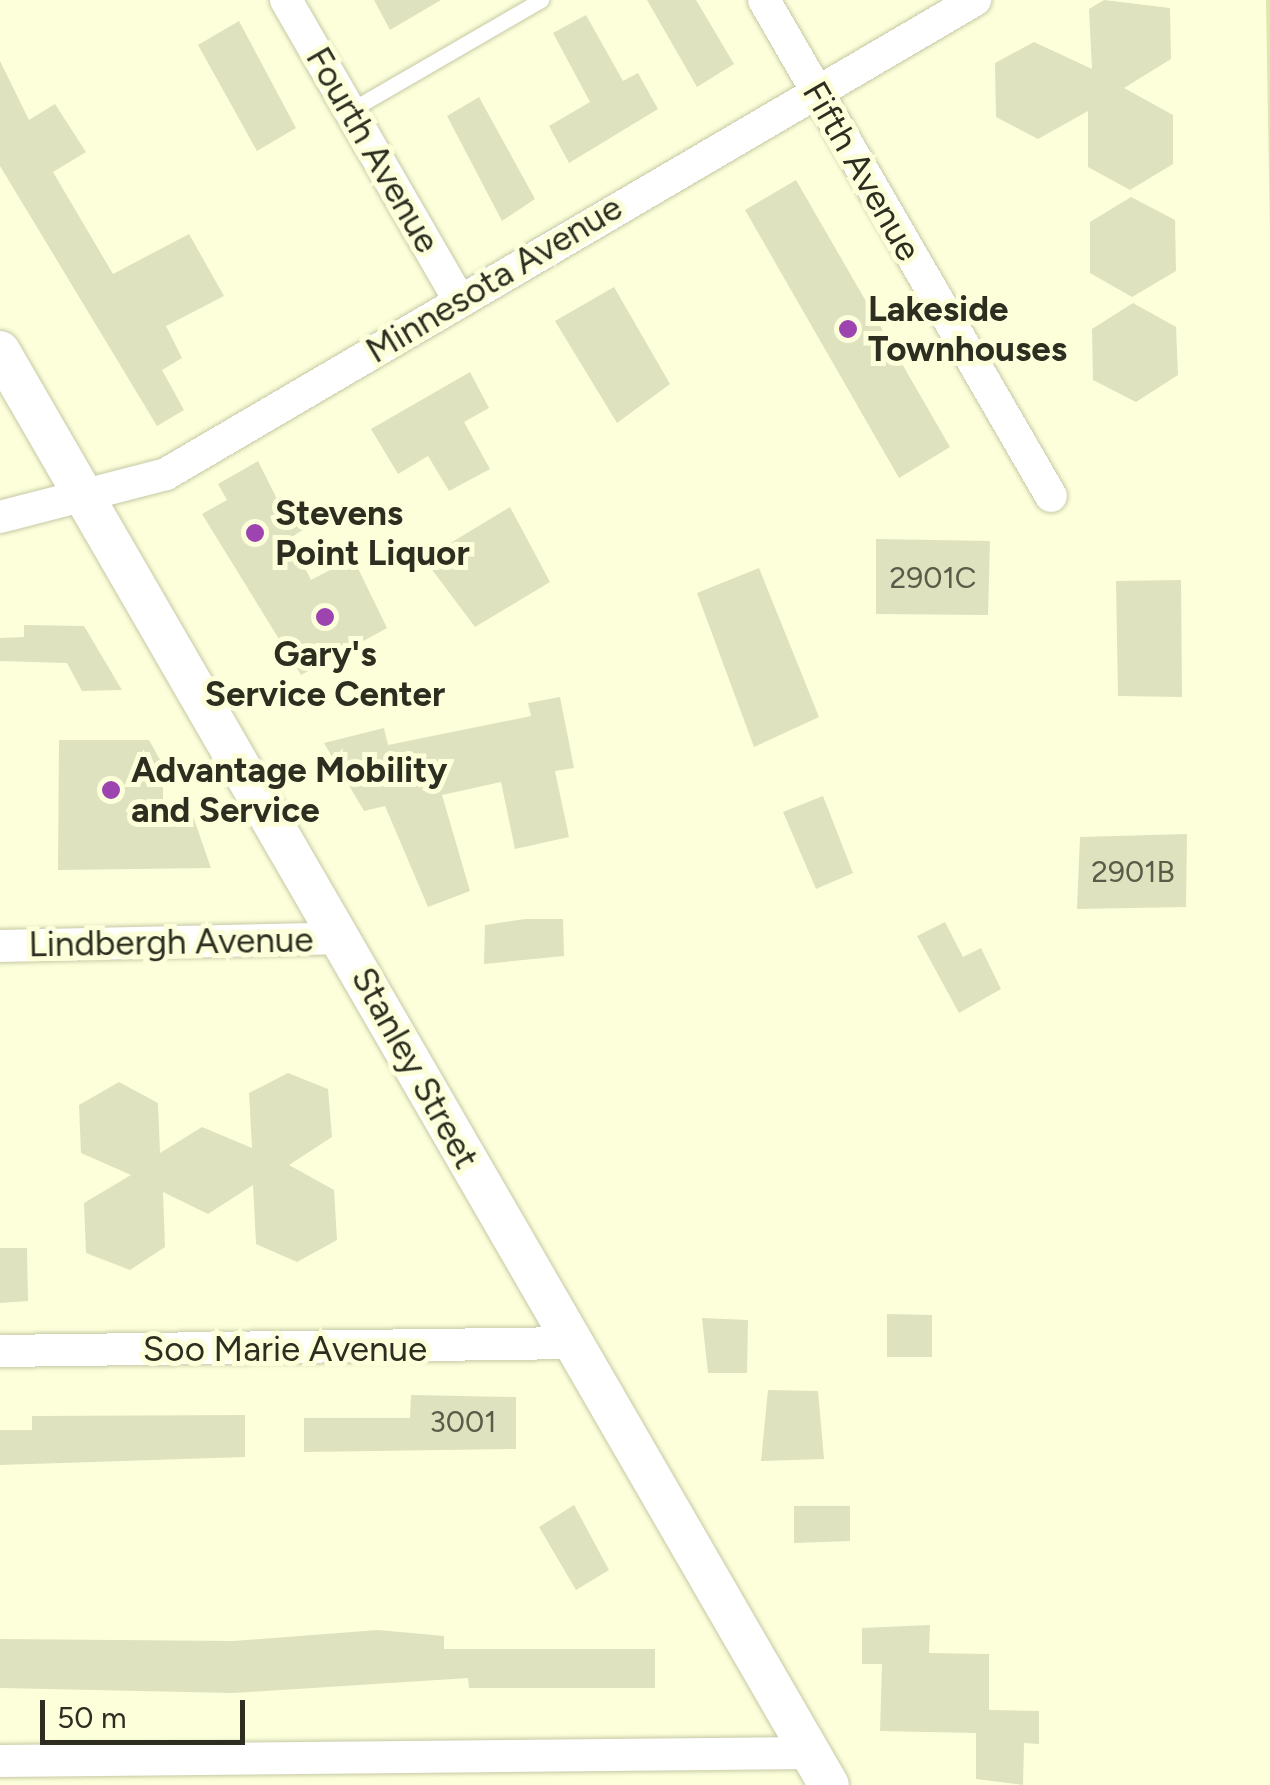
<!DOCTYPE html>
<html>
<head>
<meta charset="utf-8">
<style>
	body { margin:0 }
	#map { position:relative; width:1270px; height:1785px; overflow:hidden; background:#fcffda; font-family:Figtree,sans-serif }
	div>[style] { position:absolute }
	.green>* { inset:0; background:#e2e6ab }
	.building>* { inset:0; background:#dfe2be }
	.roads { filter:drop-shadow(0 0 2px #c7c9a6) drop-shadow(0 0 2px #c7c9a6) }
	.service>* { height:15px; margin:-7.5px; padding:0 7.5px; transform-origin:7.5px; border-radius:7.5px; background:#fff }
	.minor>* { height:32px; margin:-16px; padding:0 16px; transform-origin:16px; border-radius:16px; background:#fff }
	.tertiary>* { height:40px; margin:-20px; padding:0 20px; transform-origin:20px; border-radius:20px; background:#fff }
	.dots>* { width:28px; height:28px; translate:-50% -50%; box-sizing:border-box; border:5px solid #fcffda; border-radius:50% }
	span { translate:-50% -50%; white-space:nowrap; text-align:center; line-height:1.15; -webkit-text-stroke:10px #fcffda; paint-order:stroke }
	.number-label { font-size:30px; color:#5a5b48 }
	.number-label span { -webkit-text-stroke-width:0 }
	.street-label { font-size:35px; color:#2d2e20 }
	.poi-label { font-size:35px; color:#2d2e20; font-weight:700 }
	.left { translate:0 -50%; text-align:left }
	.scale { position:absolute; left:40px; top:1700px; width:205px; height:45px; box-sizing:border-box; border:5px solid #2d2e20; border-top:0; padding-left:12px; font-size:30px; line-height:35px; white-space:nowrap; color:#2d2e20; -webkit-text-stroke:8px #fcffda; paint-order:stroke }
</style>
</head>
<body>
<div id="map">
	<div class="green">
		<i style="clip-path:polygon(1266px 0,1270px 0,1270px 234px)"></i>
	</div>
	<div class="building">
		<i style="clip-path:polygon(374px 0,441px 0,390px 30px)"></i>
		<i style="clip-path:polygon(647px 0,696px 0,734px 64px,697px 87px)"></i>
		<i style="clip-path:polygon(1104px 0,1170px 8px,1171px 59px,1124px 88px,1173px 115px,1173px 164px,1130px 190px,1088px 167px,1088px 111px,1038px 139px,996px 117px,995px 63px,1034px 42px,1092px 69px,1089px 9px)"></i>
		<i style="clip-path:polygon(586px 15px,623px 81px,638px 73px,658px 109px,569px 163px,549px 126px,590px 102px,553px 33px)"></i>
		<i style="clip-path:polygon(239px 21px,296px 128px,257px 151px,198px 45px)"></i>
		<i style="clip-path:polygon(0 61px,29px 120px,55px 104px,86px 152px,53px 172px,113px 274px,189px 234px,224px 296px,166px 326px,182px 358px,162px 370px,184px 410px,157px 426px,0 166px)"></i>
		<i style="clip-path:polygon(479px 97px,535px 199px,502px 221px,447px 116px)"></i>
		<i style="clip-path:polygon(796px 180px,950px 447px,899px 478px,745px 210px)"></i>
		<i style="clip-path:polygon(1131px 197px,1175px 220px,1176px 271px,1132px 297px,1090px 273px,1090px 222px)"></i>
		<i style="clip-path:polygon(614px 287px,670px 384px,617px 423px,555px 321px)"></i>
		<i style="clip-path:polygon(1133px 303px,1176px 327px,1178px 375px,1136px 402px,1093px 380px,1092px 329px)"></i>
		<i style="clip-path:polygon(470px 372px,489px 408px,464px 422px,490px 469px,449px 491px,428px 456px,398px 474px,371px 429px)"></i>
		<i style="clip-path:polygon(258px 461px,279px 503px,292px 498px,306px 528px,290px 538px,311px 580px,353px 558px,387px 628px,301px 675px,202px 514px,227px 500px,218px 484px)"></i>
		<i style="clip-path:polygon(510px 507px,550px 582px,475px 627px,424px 559px)"></i>
		<i style="clip-path:polygon(876px 539px,990px 541px,988px 615px,876px 614px)"></i>
		<i style="clip-path:polygon(759px 568px,819px 717px,754px 747px,697px 593px)"></i>
		<i style="clip-path:polygon(1181px 580px,1182px 697px,1118px 696px,1116px 581px)"></i>
		<i style="clip-path:polygon(24px 625px,84px 626px,122px 690px,82px 691px,67px 663px,0 661px,0 638px,24px 637px)"></i>
		<i style="clip-path:polygon(560px 697px,574px 768px,555px 771px,569px 837px,515px 849px,501px 782px,442px 795px,470px 891px,428px 907px,385px 806px,364px 811px,324px 743px,384px 728px,388px 745px,531px 716px,528px 703px)"></i>
		<i style="clip-path:polygon(59px 740px,149px 740px,163px 765px,163px 816px,193px 816px,211px 868px,58px 870px)"></i>
		<i style="clip-path:polygon(823px 796px,853px 873px,816px 889px,783px 812px)"></i>
		<i style="clip-path:polygon(1187px 834px,1186px 907px,1077px 909px,1080px 837px)"></i>
		<i style="clip-path:polygon(525px 919px,563px 919px,564px 956px,484px 964px,485px 925px)"></i>
		<i style="clip-path:polygon(945px 922px,963px 957px,981px 948px,1001px 989px,959px 1013px,917px 936px)"></i>
		<i style="clip-path:polygon(288px 1073px,328px 1089px,332px 1137px,289px 1165px,334px 1190px,337px 1240px,297px 1262px,256px 1244px,253px 1185px,208px 1214px,163px 1192px,165px 1247px,130px 1270px,86px 1253px,84px 1203px,131px 1175px,81px 1153px,79px 1105px,119px 1082px,158px 1103px,160px 1153px,202px 1127px,252px 1148px,249px 1093px)"></i>
		<i style="clip-path:polygon(0 1248px,27px 1248px,28px 1301px,0 1303px)"></i>
		<i style="clip-path:polygon(887px 1314px,932px 1315px,932px 1357px,887px 1357px)"></i>
		<i style="clip-path:polygon(702px 1318px,748px 1320px,747px 1373px,708px 1373px)"></i>
		<i style="clip-path:polygon(768px 1390px,818px 1391px,824px 1459px,761px 1461px)"></i>
		<i style="clip-path:polygon(411px 1395px,516px 1397px,516px 1449px,304px 1452px,304px 1418px,410px 1418px)"></i>
		<i style="clip-path:polygon(245px 1415px,245px 1457px,0 1465px,0 1430px,32px 1430px,32px 1416px)"></i>
		<i style="clip-path:polygon(574px 1505px,609px 1570px,576px 1590px,539px 1527px)"></i>
		<i style="clip-path:polygon(794px 1506px,850px 1506px,850px 1541px,794px 1543px)"></i>
		<i style="clip-path:polygon(930px 1625px,929px 1653px,989px 1654px,989px 1710px,1039px 1711px,1039px 1744px,1024px 1743px,1023px 1785px,976px 1779px,976px 1733px,880px 1731px,882px 1664px,862px 1664px,862px 1628px)"></i>
		<i style="clip-path:polygon(378px 1630px,444px 1636px,444px 1649px,655px 1649px,655px 1688px,469px 1688px,468px 1678px,233px 1693px,0 1688px,0 1639px,233px 1641px)"></i>
	</div>
	<div class="roads">
		<div class="service">
			<i style="left:351px;top:110px;width:220px;rotate:-30.1deg"></i>
		</div>
		<div class="minor">
			<i style="left:286px;top:0;width:346px;rotate:60deg"></i>
			<i style="left:764px;top:0;width:573px;rotate:59.95deg"></i>
			<i style="left:0;top:517px;width:171px;rotate:-14.5deg"></i>
			<i style="left:166px;top:474px;width:938px;rotate:-30.37deg"></i>
			<i style="left:0;top:946px;width:342px;rotate:-1.3deg"></i>
			<i style="left:0;top:1351px;width:570px;rotate:-0.8deg"></i>
			<i style="left:0;top:1761px;width:809px;rotate:-0.57deg"></i>
		</div>
		<div class="tertiary">
			<i style="left:0;top:351px;width:1656px;rotate:59.97deg"></i>
		</div>
	</div>
	<div class="dots">
		<i style="left:848px;top:329px;background:#9e44b0"></i>
		<i style="left:255px;top:533px;background:#9e44b0"></i>
		<i style="left:325px;top:617px;background:#9e44b0"></i>
		<i style="left:111px;top:790px;background:#9e44b0"></i>
	</div>
	<div class="number-label">
		<span style="left:933px;top:578px">2901C</span>
		<span style="left:1133px;top:872px">2901B</span>
		<span style="left:463px;top:1422px">3001</span>
	</div>
	<div class="street-label">
		<span style="left:373px;top:150px;rotate:60deg">Fourth Avenue</span>
		<span style="left:862px;top:171px;rotate:60deg">Fifth Avenue</span>
		<span style="left:494px;top:279px;rotate:-31deg">Minnesota Avenue</span>
		<span style="left:171px;top:942px;rotate:-1deg">Lindbergh Avenue</span>
		<span style="left:415px;top:1068px;rotate:61deg">Stanley Street</span>
		<span style="left:285px;top:1349px">Soo Marie Avenue</span>
	</div>
	<div class="poi-label">
		<span class="left" style="left:868px;top:329px">Lakeside<br>Townhouses</span>
		<span class="left" style="left:275px;top:533px">Stevens<br>Point Liquor</span>
		<span style="left:325px;top:674px">Gary's<br>Service Center</span>
		<span class="left" style="left:131px;top:790px">Advantage Mobility<br>and Service</span>
	</div>
	<div class="scale">50 m</div>
</div>
</body>
</html>
